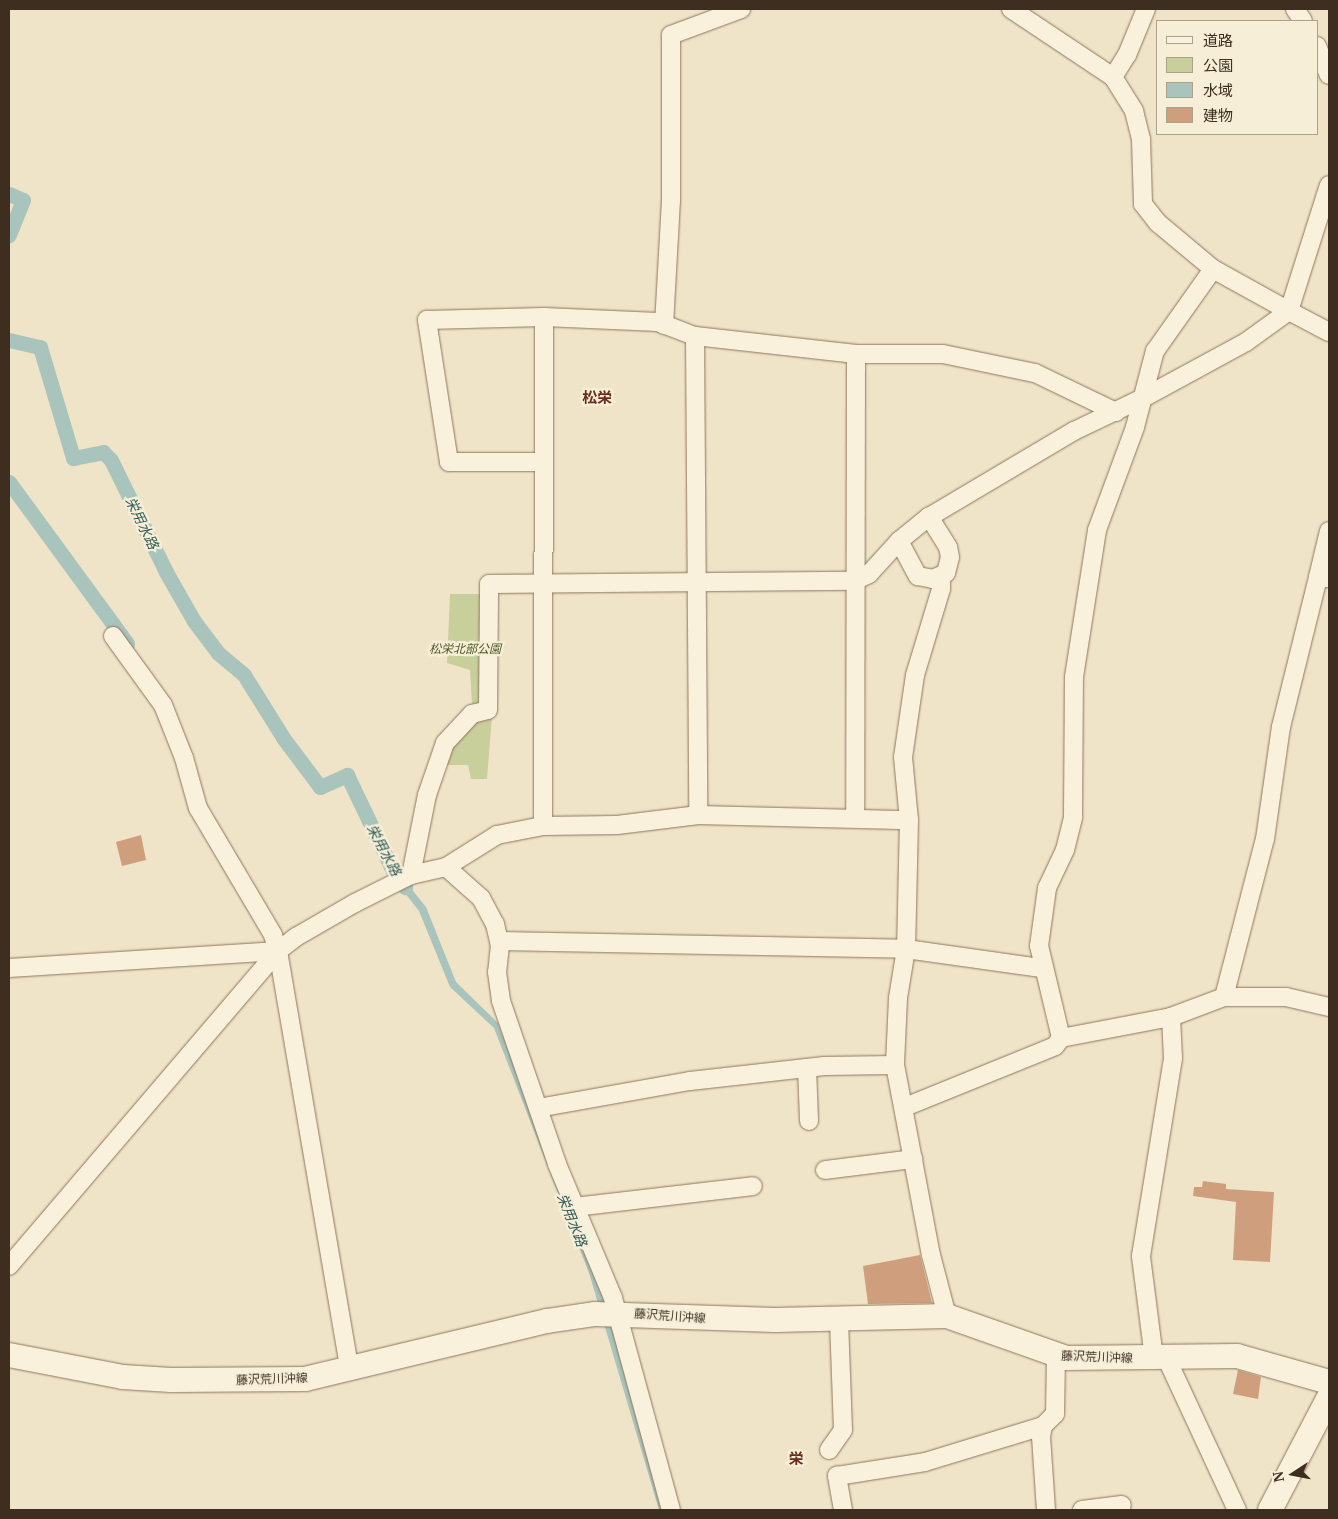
<!DOCTYPE html>
<html>
<head>
<meta charset="utf-8">
<style>
	body { margin:0 }
	#map { position:relative; width:1338px; height:1519px; overflow:hidden; background:#f0e4c8; font-family:"PT Serif","Noto Sans JP",serif }
	div>[style] { position:absolute }
	.green>* { inset:0; background:#c9cf9b }
	.water>* { inset:0; background:#a9c4bc }
	.canal>* { height:15px; margin:-7.5px; padding:0 7.5px; transform-origin:7.5px; border-radius:7.5px; background:#a9c4bc }
	.building>* { inset:0; background:#cf9f7d }
	.roads { filter:drop-shadow(0 0 1px #8d765c) drop-shadow(0 0 1px #8d765c) }
	.street>* { height:18px; margin:-9px; padding:0 9px; transform-origin:9px; border-radius:9px; background:#faf1dc }
	.secondary>* { height:24px; margin:-12px; padding:0 12px; transform-origin:12px; border-radius:12px; background:#faf1dc }
	span { translate:-50% -50%; white-space:nowrap; text-align:center; line-height:1.15; -webkit-text-stroke:4.5px #f7eed8; paint-order:stroke }
	.park-label { font-size:12px; color:#4d5a26; font-style:italic }
	.street-label { font-size:12px; color:#3d2e20 }
	.water-label { font-size:14px; color:#2f5d5a; font-style:italic }
	.quarter-label { font-size:15px; color:#6b2e1e; font-weight:700 }
	.frame { position:absolute; inset:0; border:10px solid #3d2e20; pointer-events:none }
	.legend { position:absolute; left:1156px; top:20px; width:162px; height:115px; box-sizing:border-box; background:#f7eed8; border:1px solid #ada18e; margin:0; padding:6px 9px; list-style:none; font-size:15px; color:#3d2e20 }
	.legend li { display:flex; align-items:center; gap:10px; height:25px }
	.legend b { width:25px; border:1px solid #ada18e }
	.north { position:absolute; left:1268px; top:1449px; width:50px; height:50px; -webkit-text-stroke:4px #f7eed8; paint-order:stroke; rotate:259deg; font-size:14px; font-weight:700; line-height:20px; text-align:center; color:#3d2e20 }
	.north::after { content:''; display:block; margin:auto; width:18px; height:22px; background:#3d2e20; clip-path:polygon(50% 0,100% 100%,50% 72%,0 100%) }
</style>
</head>
<body>
<div id="map">
	<div class="green">
		<i style="clip-path:polygon(450px 594px,482px 594px,483px 703px,472px 704px,470px 670px,447px 663px)"></i>
		<i style="clip-path:polygon(492px 716px,487px 779px,471px 779px,468px 765px,446px 765px,452px 743px,476px 718px)"></i>
	</div>
	<div class="water">
		<i style="clip-path:polygon(397px 871px,426px 907px,456px 982px,498px 1023px,596px 1271px,666px 1510px,659px 1510px,589px 1273px,494px 1028px,450px 987px,419px 911px,390px 874px)"></i>
	</div>
	<div class="canal">
		<i style="left:9px;top:194px;width:15px;rotate:23deg"></i>
		<i style="left:23px;top:200px;width:38px;rotate:112deg"></i>
		<i style="left:9px;top:340px;width:32px;rotate:13deg"></i>
		<i style="left:40px;top:347px;width:116px;rotate:73.4deg"></i>
		<i style="left:73px;top:458px;width:31px;rotate:-11deg"></i>
		<i style="left:103px;top:452px;width:11px;rotate:45deg"></i>
		<i style="left:111px;top:460px;width:125px;rotate:63.8deg"></i>
		<i style="left:166px;top:572px;width:56px;rotate:60.3deg"></i>
		<i style="left:194px;top:621px;width:40px;rotate:53deg"></i>
		<i style="left:218px;top:653px;width:34px;rotate:40deg"></i>
		<i style="left:244px;top:675px;width:75px;rotate:58deg"></i>
		<i style="left:284px;top:739px;width:60px;rotate:53.1deg"></i>
		<i style="left:320px;top:787px;width:30px;rotate:-24deg"></i>
		<i style="left:347px;top:775px;width:109px;rotate:64.4deg"></i>
		<i style="left:394px;top:873px;width:18px;rotate:52deg"></i>
		<i style="left:9px;top:482px;width:200px;rotate:53.8deg"></i>
	</div>
	<div class="building">
		<i style="clip-path:polygon(141px 835px,146px 860px,122px 866px,116px 842px)"></i>
		<i style="clip-path:polygon(1203px 1181px,1226px 1184px,1226px 1189px,1274px 1192px,1270px 1262px,1233px 1260px,1236px 1202px,1193px 1196px,1194px 1187px,1202px 1187px)"></i>
		<i style="clip-path:polygon(920px 1255px,932px 1303px,868px 1304px,863px 1266px)"></i>
		<i style="clip-path:polygon(1238px 1370px,1261px 1377px,1258px 1399px,1233px 1394px)"></i>
	</div>
	<div class="roads">
		<div class="street">
			<i style="left:1011px;top:9px;width:123px;rotate:33.7deg"></i>
			<i style="left:1113px;top:77px;width:40px;rotate:58deg"></i>
			<i style="left:1134px;top:111px;width:29px;rotate:76deg"></i>
			<i style="left:1141px;top:139px;width:65px;rotate:88.2deg"></i>
			<i style="left:1143px;top:204px;width:24px;rotate:52deg"></i>
			<i style="left:1158px;top:223px;width:72px;rotate:39.9deg"></i>
			<i style="left:1213px;top:269px;width:87px;rotate:28.9deg"></i>
			<i style="left:1289px;top:311px;width:132px;rotate:-72.4deg"></i>
			<i style="left:1295px;top:9px;width:14px;rotate:56deg"></i>
			<i style="left:1317px;top:46px;width:31px;rotate:68deg"></i>
			<i style="left:1113px;top:77px;width:26px;rotate:-58deg"></i>
			<i style="left:1127px;top:55px;width:50px;rotate:-67.6deg"></i>
			<i style="left:664px;top:325px;width:124px;rotate:-86.8deg"></i>
			<i style="left:671px;top:201px;width:166px;rotate:-90deg"></i>
			<i style="left:671px;top:35px;width:75px;rotate:-20.4deg"></i>
			<i style="left:695px;top:336px;width:479px;rotate:89.6deg"></i>
			<i style="left:856px;top:354px;width:87px"></i>
			<i style="left:943px;top:354px;width:94px;rotate:11.7deg"></i>
			<i style="left:1035px;top:373px;width:90px;rotate:25.7deg"></i>
			<i style="left:542px;top:462px;width:93px;rotate:180deg"></i>
			<i style="left:449px;top:462px;width:144px;rotate:-98.8deg"></i>
			<i style="left:427px;top:320px;width:117px;rotate:-1.5deg"></i>
			<i style="left:544px;top:317px;width:114px;rotate:2.5deg"></i>
			<i style="left:658px;top:322px;width:40px;rotate:21deg"></i>
			<i style="left:695px;top:336px;width:162px;rotate:6.4deg"></i>
			<i style="left:856px;top:354px;width:463px;rotate:90.1deg"></i>
			<i style="left:899px;top:541px;width:40px;rotate:62deg"></i>
			<i style="left:918px;top:576px;width:15px;rotate:11deg"></i>
			<i style="left:933px;top:579px;width:14px;rotate:-25deg"></i>
			<i style="left:946px;top:573px;width:16px;rotate:-76deg"></i>
			<i style="left:950px;top:557px;width:10px;rotate:-101deg"></i>
			<i style="left:948px;top:547px;width:36px;rotate:-122deg"></i>
			<i style="left:941px;top:577px;width:12px;rotate:90deg"></i>
			<i style="left:941px;top:589px;width:90px;rotate:106.8deg"></i>
			<i style="left:915px;top:675px;width:83px;rotate:98.3deg"></i>
			<i style="left:903px;top:757px;width:63px;rotate:84.6deg"></i>
			<i style="left:909px;top:820px;width:129px;rotate:91.3deg"></i>
			<i style="left:906px;top:949px;width:50px;rotate:99.3deg"></i>
			<i style="left:898px;top:998px;width:67px;rotate:92.6deg"></i>
			<i style="left:895px;top:1065px;width:193px;rotate:79.3deg"></i>
			<i style="left:931px;top:1255px;width:63px;rotate:75.3deg"></i>
			<i style="left:1327px;top:578px;width:9px;rotate:-174deg"></i>
			<i style="left:1318px;top:577px;width:47px;rotate:-76.6deg"></i>
			<i style="left:113px;top:636px;width:85px;rotate:54.1deg"></i>
			<i style="left:163px;top:705px;width:57px;rotate:68.4deg"></i>
			<i style="left:184px;top:758px;width:52px;rotate:74.4deg"></i>
			<i style="left:198px;top:808px;width:147px;rotate:59.4deg"></i>
			<i style="left:273px;top:935px;width:17px;rotate:73deg"></i>
			<i style="left:278px;top:951px;width:426px;rotate:80.3deg"></i>
			<i style="left:543px;top:826px;width:509px;rotate:-89.89deg"></i>
			<i style="left:446px;top:867px;width:47px;rotate:41.5deg"></i>
			<i style="left:481px;top:898px;width:30px;rotate:62deg"></i>
			<i style="left:495px;top:924px;width:22px;rotate:77deg"></i>
			<i style="left:500px;top:945px;width:27px;rotate:96deg"></i>
			<i style="left:497px;top:972px;width:29px;rotate:82deg"></i>
			<i style="left:501px;top:1001px;width:172px;rotate:71deg"></i>
			<i style="left:557px;top:1164px;width:145px;rotate:67.3deg"></i>
			<i style="left:613px;top:1298px;width:220px;rotate:74.7deg"></i>
			<i style="left:411px;top:875px;width:82px;rotate:-78.7deg"></i>
			<i style="left:427px;top:795px;width:55px;rotate:-70.9deg"></i>
			<i style="left:445px;top:743px;width:40px;rotate:-47deg"></i>
			<i style="left:472px;top:714px;width:16px;rotate:-14deg"></i>
			<i style="left:488px;top:710px;width:126px;rotate:-89.5deg"></i>
			<i style="left:489px;top:584px;width:365px;rotate:-0.5deg"></i>
			<i style="left:854px;top:581px;width:17px;rotate:-25deg"></i>
			<i style="left:869px;top:574px;width:45px;rotate:-47.7deg"></i>
			<i style="left:899px;top:541px;width:38px;rotate:-39deg"></i>
			<i style="left:929px;top:517px;width:169px;rotate:-30.7deg"></i>
			<i style="left:1074px;top:431px;width:76px;rotate:-25.6deg"></i>
			<i style="left:1143px;top:398px;width:117px;rotate:-28.5deg"></i>
			<i style="left:1246px;top:342px;width:53px;rotate:-35.8deg"></i>
			<i style="left:1289px;top:311px;width:45px;rotate:27.7deg"></i>
			<i style="left:499px;top:941px;width:407px;rotate:1.1deg"></i>
			<i style="left:906px;top:949px;width:137px;rotate:8deg"></i>
			<i style="left:9px;top:968px;width:270px;rotate:-3.6deg"></i>
			<i style="left:1224px;top:997px;width:163px;rotate:-75.5deg"></i>
			<i style="left:1265px;top:839px;width:113px;rotate:-81.9deg"></i>
			<i style="left:1281px;top:727px;width:154px;rotate:-76.1deg"></i>
			<i style="left:1061px;top:1038px;width:95px;rotate:-103.4deg"></i>
			<i style="left:1039px;top:946px;width:59px;rotate:-82.1deg"></i>
			<i style="left:1047px;top:888px;width:42px;rotate:-64.7deg"></i>
			<i style="left:1065px;top:850px;width:34px;rotate:-76deg"></i>
			<i style="left:1073px;top:817px;width:140px;rotate:-89.6deg"></i>
			<i style="left:1074px;top:677px;width:149px;rotate:-81.1deg"></i>
			<i style="left:1097px;top:530px;width:110px;rotate:-69.7deg"></i>
			<i style="left:1135px;top:427px;width:79px;rotate:-75.3deg"></i>
			<i style="left:1155px;top:351px;width:100px;rotate:-54.7deg"></i>
			<i style="left:807px;top:1068px;width:53px;rotate:87.8deg"></i>
			<i style="left:905px;top:1107px;width:162px;rotate:-22.1deg"></i>
			<i style="left:1055px;top:1046px;width:10px;rotate:-53deg"></i>
			<i style="left:1061px;top:1038px;width:112px;rotate:-10.8deg"></i>
			<i style="left:1171px;top:1017px;width:57px;rotate:-20.7deg"></i>
			<i style="left:1224px;top:997px;width:62px"></i>
			<i style="left:1286px;top:997px;width:44px;rotate:13.1deg"></i>
			<i style="left:538px;top:1108px;width:154px;rotate:-10.1deg"></i>
			<i style="left:690px;top:1081px;width:135px;rotate:-6.4deg"></i>
			<i style="left:824px;top:1066px;width:71px;rotate:-0.8deg"></i>
			<i style="left:825px;top:1170px;width:89px;rotate:-7.1deg"></i>
			<i style="left:575px;top:1207px;width:179px;rotate:-6.7deg"></i>
			<i style="left:9px;top:1266px;width:414px;rotate:-49.5deg"></i>
			<i style="left:278px;top:951px;width:23px;rotate:-38deg"></i>
			<i style="left:296px;top:937px;width:68px;rotate:-30deg"></i>
			<i style="left:355px;top:903px;width:63px;rotate:-26.6deg"></i>
			<i style="left:411px;top:875px;width:36px;rotate:-13deg"></i>
			<i style="left:446px;top:867px;width:60px;rotate:-32.1deg"></i>
			<i style="left:497px;top:835px;width:47px;rotate:-11.1deg"></i>
			<i style="left:543px;top:826px;width:74px;rotate:-0.8deg"></i>
			<i style="left:617px;top:825px;width:82px;rotate:-7deg"></i>
			<i style="left:698px;top:815px;width:211px;rotate:1.4deg"></i>
			<i style="left:1166px;top:1357px;width:169px;rotate:65.1deg"></i>
			<i style="left:1154px;top:1358px;width:103px;rotate:-97.3deg"></i>
			<i style="left:1141px;top:1256px;width:201px;rotate:-80.8deg"></i>
			<i style="left:1173px;top:1058px;width:41px;rotate:-92.8deg"></i>
			<i style="left:829px;top:1450px;width:24px;rotate:-55deg"></i>
			<i style="left:843px;top:1430px;width:111px;rotate:-92.1deg"></i>
			<i style="left:843px;top:1510px;width:35px;rotate:-100deg"></i>
			<i style="left:837px;top:1476px;width:89px;rotate:-9deg"></i>
			<i style="left:925px;top:1462px;width:123px;rotate:-17deg"></i>
			<i style="left:1046px;top:1510px;width:73px;rotate:-93.9deg"></i>
			<i style="left:1041px;top:1437px;width:11px;rotate:-80deg"></i>
			<i style="left:1043px;top:1426px;width:17px;rotate:-45deg"></i>
			<i style="left:1055px;top:1414px;width:59px;rotate:-89deg"></i>
			<i style="left:1082px;top:1510px;width:40px;rotate:-7.1deg"></i>
		</div>
		<div class="secondary">
			<i style="left:9px;top:1355px;width:116px;rotate:10.9deg"></i>
			<i style="left:123px;top:1377px;width:48px;rotate:3.6deg"></i>
			<i style="left:171px;top:1380px;width:134px;rotate:-0.4deg"></i>
			<i style="left:305px;top:1379px;width:249px;rotate:-13.5deg"></i>
			<i style="left:547px;top:1321px;width:49px;rotate:-8.3deg"></i>
			<i style="left:595px;top:1314px;width:180px;rotate:1.9deg"></i>
			<i style="left:775px;top:1320px;width:172px;rotate:-1.3deg"></i>
			<i style="left:947px;top:1316px;width:126px;rotate:19.4deg"></i>
			<i style="left:1066px;top:1358px;width:171px;rotate:-0.7deg"></i>
			<i style="left:1237px;top:1356px;width:96px;rotate:15.8deg"></i>
			<i style="left:1270px;top:1510px;width:127px;rotate:-62.4deg"></i>
		</div>
	</div>
	<div class="park-label">
		<span style="left:465px;top:649px">松栄北部公園</span>
	</div>
	<div class="street-label">
		<span style="left:670px;top:1316px;rotate:4deg">藤沢荒川沖線</span>
		<span style="left:1097px;top:1357px;rotate:2deg">藤沢荒川沖線</span>
		<span style="left:272px;top:1379px;rotate:-2deg">藤沢荒川沖線</span>
	</div>
	<div class="water-label">
		<span style="left:142px;top:523px;rotate:64deg">栄用水路</span>
		<span style="left:384px;top:850px;rotate:62deg">栄用水路</span>
		<span style="left:572px;top:1220px;rotate:68deg">栄用水路</span>
	</div>
	<div class="quarter-label">
		<span style="left:597px;top:398px">松栄</span>
		<span style="left:796px;top:1459px">栄</span>
	</div>
	<div class="frame"></div>
	<ul class="legend">
	<li><b style="height:6px;background:#faf1dc"></b>道路</li>
	<li><b style="height:14px;background:#c9cf9b"></b>公園</li>
	<li><b style="height:14px;background:#a9c4bc"></b>水域</li>
	<li><b style="height:14px;background:#cf9f7d"></b>建物</li>
	</ul>
	<div class="north">N</div>
</div>
</body>
</html>
